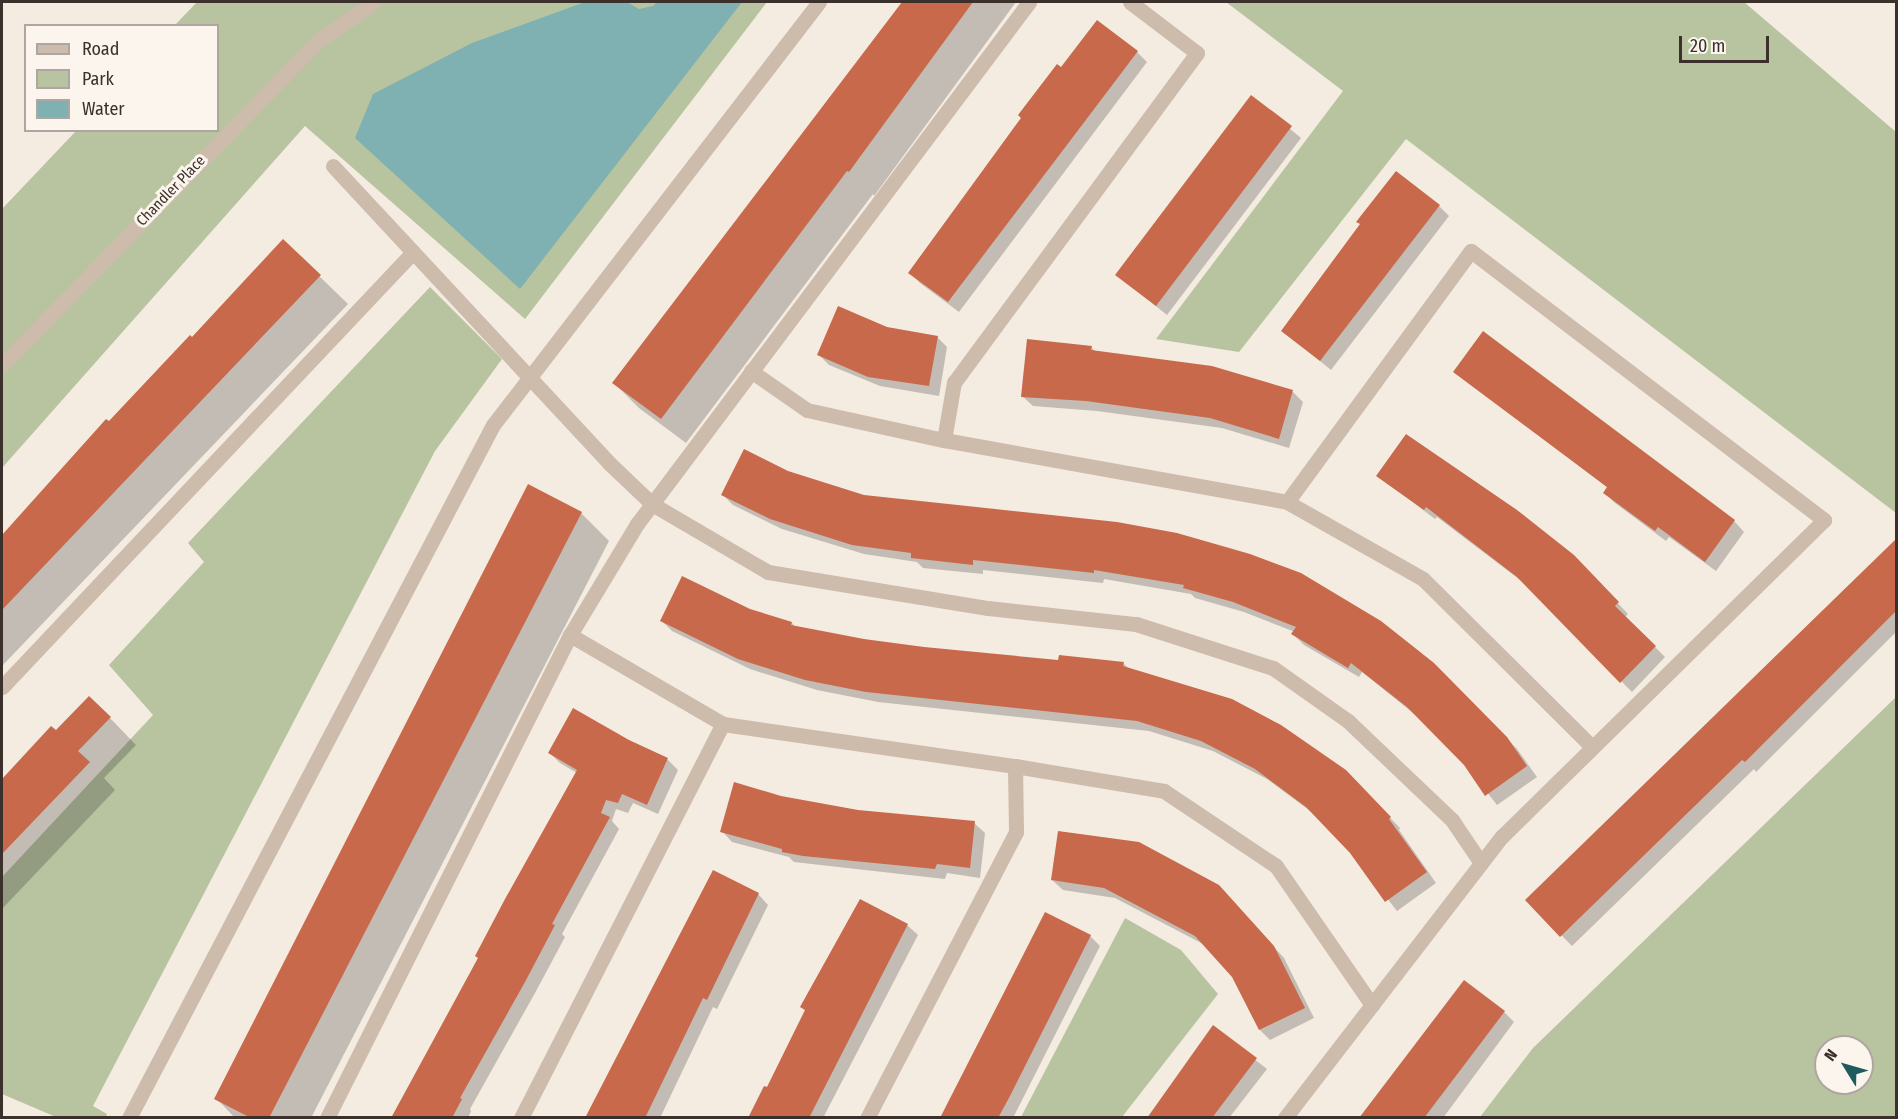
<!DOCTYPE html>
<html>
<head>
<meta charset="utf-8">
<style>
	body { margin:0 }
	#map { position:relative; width:1898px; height:1119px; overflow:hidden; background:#f4ebe1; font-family:"Fira Sans Condensed",sans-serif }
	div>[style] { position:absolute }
	.green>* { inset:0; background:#b8c4a0 }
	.water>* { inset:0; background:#7fb0b2 }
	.shadow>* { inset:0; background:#0003 }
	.building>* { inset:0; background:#c8694b }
	.minor>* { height:15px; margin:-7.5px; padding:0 7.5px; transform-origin:7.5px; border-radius:7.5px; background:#cdbbac }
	span { translate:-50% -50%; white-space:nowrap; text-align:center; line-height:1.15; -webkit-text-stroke:6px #fbf5ee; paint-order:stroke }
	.street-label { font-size:15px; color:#3b302b }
	.frame { position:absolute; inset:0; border:3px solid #3b302b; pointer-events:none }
	.legend { position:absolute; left:24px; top:24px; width:195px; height:108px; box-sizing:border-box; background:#fbf5ee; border:2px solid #aea6a0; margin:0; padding:8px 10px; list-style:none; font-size:18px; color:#3b302b }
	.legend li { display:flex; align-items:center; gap:12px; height:30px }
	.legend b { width:30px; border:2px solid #aea6a0 }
	.north { position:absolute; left:1814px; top:1035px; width:60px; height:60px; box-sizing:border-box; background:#fbf5ee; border:2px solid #aea6a0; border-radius:50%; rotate:307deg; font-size:16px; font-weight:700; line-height:24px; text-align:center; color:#3b302b }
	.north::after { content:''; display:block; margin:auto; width:21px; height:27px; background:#1f5a5e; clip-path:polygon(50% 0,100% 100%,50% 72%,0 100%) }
	.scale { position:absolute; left:1679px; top:36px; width:90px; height:27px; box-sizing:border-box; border:3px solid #3b302b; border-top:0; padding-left:8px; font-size:18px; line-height:21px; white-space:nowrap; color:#3b302b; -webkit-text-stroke:4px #fbf5ee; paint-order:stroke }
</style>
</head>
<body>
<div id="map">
	<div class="green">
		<i style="clip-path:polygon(197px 2px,767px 2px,525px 319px,305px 126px,2px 468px,2px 209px,76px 131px,218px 130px,218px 26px,175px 25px)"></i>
		<i style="clip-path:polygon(1226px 2px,1744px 2px,1896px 132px,1896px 513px,1406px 139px,1239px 352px,1156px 339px,1343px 91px)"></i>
		<i style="clip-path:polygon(430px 287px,502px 359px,435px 451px,93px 1106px,107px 1114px,106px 1117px,56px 1117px,2px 1094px,2px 877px,153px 715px,109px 665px,204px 562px,188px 543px)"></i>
		<i style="clip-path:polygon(evenodd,1896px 697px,1896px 1117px,1480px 1117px,1533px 1048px,1896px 697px,1826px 1047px,1862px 1047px,1862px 1083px,1826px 1083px,1826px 1047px)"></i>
		<i style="clip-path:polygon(1125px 918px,1181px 950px,1218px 994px,1122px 1117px,1021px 1117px)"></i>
	</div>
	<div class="water">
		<i style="clip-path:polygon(585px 2px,627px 2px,639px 9px,653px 6px,657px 2px,742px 2px,520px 289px,355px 138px,373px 94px,472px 43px)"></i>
	</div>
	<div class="shadow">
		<i style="clip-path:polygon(903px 2px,1016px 2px,874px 196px,873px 194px,686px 443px,639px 408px,614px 383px)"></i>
		<i style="clip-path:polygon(1137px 52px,1147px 62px,959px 312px,920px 283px,910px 273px,1061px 69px)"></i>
		<i style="clip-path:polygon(1251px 97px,1301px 138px,1167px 315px,1117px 275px)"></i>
		<i style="clip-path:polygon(1439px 206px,1449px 216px,1331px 370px,1283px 331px)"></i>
		<i style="clip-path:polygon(283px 241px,348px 304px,2px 666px,2px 536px,106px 421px,109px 423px,192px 339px)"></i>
		<i style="clip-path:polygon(886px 329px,937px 337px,947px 347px,939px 396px,880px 386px,829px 365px,819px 355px)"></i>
		<i style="clip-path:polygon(1091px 347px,1096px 352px,1293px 392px,1303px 402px,1289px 448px,1222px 428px,1097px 411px,1033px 406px,1022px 396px)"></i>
		<i style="clip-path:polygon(1455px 371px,1734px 521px,1744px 532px,1716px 571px,1669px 537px,1666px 541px,1615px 503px,1605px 493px,1608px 488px)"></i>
		<i style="clip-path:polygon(788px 472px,864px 496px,1117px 524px,1433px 664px,1517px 749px,1537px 777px,1497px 805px,1465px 764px,1418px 717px,1362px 672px,1359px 677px,1304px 645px,1293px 634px,1295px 632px,1244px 612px,1195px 598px,1191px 594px,1104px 579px,1103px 583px,983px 570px,983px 574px,923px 568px,917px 562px,864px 554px,782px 529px,733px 505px,723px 495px)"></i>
		<i style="clip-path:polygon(1378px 476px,1573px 556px,1628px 614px,1625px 617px,1665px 657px,1632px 692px,1528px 586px,1437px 517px,1435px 519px)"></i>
		<i style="clip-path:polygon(581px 513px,609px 541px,311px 1118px,235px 1118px,216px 1098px)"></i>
		<i style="clip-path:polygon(1890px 548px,1896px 554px,1896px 632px,1756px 772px,1754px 769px,1572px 946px,1527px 900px)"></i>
		<i style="clip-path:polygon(750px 610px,792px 623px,796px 628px,863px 641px,1059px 662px,1123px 663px,1129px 669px,1345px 771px,1400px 828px,1399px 830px,1436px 883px,1397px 911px,1351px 852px,1317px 816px,1267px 779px,1213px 751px,1149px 731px,878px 702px,817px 690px,750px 669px,672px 631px,662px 621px)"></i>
		<i style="clip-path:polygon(110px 718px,136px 745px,104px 778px,115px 790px,2px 909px,2px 780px,51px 728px,56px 732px)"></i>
		<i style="clip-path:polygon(628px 742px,668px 760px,678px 770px,658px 814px,633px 803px,628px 813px,616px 809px,612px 821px,619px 829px,562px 934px,565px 937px,535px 993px,470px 1109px,471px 1111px,468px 1118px,393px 1118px,577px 773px,560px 763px,549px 752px)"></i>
		<i style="clip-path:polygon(857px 811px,974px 823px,985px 833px,980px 878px,947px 873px,945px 879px,794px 862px,789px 857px,732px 842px,722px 831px)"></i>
		<i style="clip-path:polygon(1052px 880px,1229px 897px,1284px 958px,1314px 1018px,1270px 1040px,1260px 1030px,1233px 976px,1205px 945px,1115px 898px,1063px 890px)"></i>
		<i style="clip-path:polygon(758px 894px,768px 905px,717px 1009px,713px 1007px,660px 1118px,586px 1118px)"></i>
		<i style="clip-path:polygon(907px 925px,918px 935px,823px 1118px,750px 1118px,768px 1089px)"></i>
		<i style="clip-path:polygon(1090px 936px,1100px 946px,1013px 1118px,941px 1118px)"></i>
		<i style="clip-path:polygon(1504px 1012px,1514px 1022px,1443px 1118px,1361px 1118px)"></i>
		<i style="clip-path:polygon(1213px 1027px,1267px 1069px,1229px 1118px,1149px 1118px)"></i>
	</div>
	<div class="building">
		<i style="clip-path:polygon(902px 2px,973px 2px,849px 172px,847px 171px,661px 419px,612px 383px)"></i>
		<i style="clip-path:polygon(1097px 20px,1138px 51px,948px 302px,908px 273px,1021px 118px,1018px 115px,1057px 64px,1061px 67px)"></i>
		<i style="clip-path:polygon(1251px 95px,1292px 126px,1156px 306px,1115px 275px)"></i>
		<i style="clip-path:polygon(1396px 171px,1440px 205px,1320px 361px,1281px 331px,1360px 224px,1356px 222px)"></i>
		<i style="clip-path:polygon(283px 239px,321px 275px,2px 610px,2px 535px,106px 419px,109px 421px,190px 335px,192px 337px)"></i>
		<i style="clip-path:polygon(838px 306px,887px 327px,938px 336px,929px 386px,868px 377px,817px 355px)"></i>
		<i style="clip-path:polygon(1483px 331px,1735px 520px,1705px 562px,1658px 527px,1655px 531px,1603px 493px,1607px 487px,1453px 372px)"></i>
		<i style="clip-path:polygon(1027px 339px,1092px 346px,1091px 350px,1212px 366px,1293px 390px,1279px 439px,1210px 418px,1086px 401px,1021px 397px)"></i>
		<i style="clip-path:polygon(1406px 434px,1517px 510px,1574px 555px,1619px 602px,1615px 606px,1656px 646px,1620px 683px,1517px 577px,1426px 507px,1424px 510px,1376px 476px)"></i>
		<i style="clip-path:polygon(744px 449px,788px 471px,864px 495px,1117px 522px,1177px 533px,1250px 554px,1301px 573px,1381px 621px,1434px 663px,1507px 737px,1527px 766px,1485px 796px,1464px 765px,1407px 707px,1351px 663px,1348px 668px,1291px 634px,1296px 627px,1233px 602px,1183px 588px,1184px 585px,1094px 570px,1094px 573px,973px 560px,973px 565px,911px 558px,911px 553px,852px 545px,770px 519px,721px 495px)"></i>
		<i style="clip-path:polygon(528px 484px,582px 512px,269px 1118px,251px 1118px,214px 1099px)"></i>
		<i style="clip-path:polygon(1896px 539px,1896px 611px,1745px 762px,1742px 760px,1560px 937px,1525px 900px)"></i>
		<i style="clip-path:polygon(682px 576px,750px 609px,792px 622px,791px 625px,864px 639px,924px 647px,1058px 660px,1059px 655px,1124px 662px,1123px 666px,1232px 699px,1281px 725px,1346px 770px,1391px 817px,1389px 819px,1427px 872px,1385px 902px,1350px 853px,1306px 807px,1255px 769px,1201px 741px,1137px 721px,866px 692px,805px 680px,738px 659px,660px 621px)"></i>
		<i style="clip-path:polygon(89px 696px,111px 717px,78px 751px,90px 762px,2px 854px,2px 779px,51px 726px,56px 730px)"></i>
		<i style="clip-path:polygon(573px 708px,629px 740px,668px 758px,647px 805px,622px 794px,618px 803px,606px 800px,601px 813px,610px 817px,552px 924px,555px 925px,525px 982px,460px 1098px,462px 1099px,452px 1118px,391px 1118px,478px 958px,475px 956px,505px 899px,577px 770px,548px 753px)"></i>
		<i style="clip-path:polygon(734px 782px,781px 796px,858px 810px,975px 821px,970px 868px,937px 864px,935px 869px,803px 856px,782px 852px,782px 849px,720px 832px)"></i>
		<i style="clip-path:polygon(1058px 831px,1139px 842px,1219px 885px,1274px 946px,1305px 1008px,1259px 1030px,1232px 977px,1195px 936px,1104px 888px,1051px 880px)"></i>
		<i style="clip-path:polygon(713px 870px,759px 893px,707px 1000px,703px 998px,645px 1118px,585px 1118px)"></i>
		<i style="clip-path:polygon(860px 899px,908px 924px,809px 1118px,748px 1118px,764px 1086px,767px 1087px,805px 1010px,800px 1007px)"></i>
		<i style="clip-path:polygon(1045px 912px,1091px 935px,1010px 1096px,998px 1118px,940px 1118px)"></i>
		<i style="clip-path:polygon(1464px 980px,1505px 1011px,1468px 1060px,1424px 1118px,1359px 1118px)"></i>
		<i style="clip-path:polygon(1213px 1025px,1257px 1058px,1212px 1118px,1147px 1118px)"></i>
	</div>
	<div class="minor">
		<i style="left:1130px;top:2px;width:84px;rotate:37.3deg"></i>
		<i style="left:1197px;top:53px;width:409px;rotate:126.4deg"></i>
		<i style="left:954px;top:382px;width:59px;rotate:99.8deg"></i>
		<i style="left:944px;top:440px;width:349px;rotate:10.2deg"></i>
		<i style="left:1287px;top:502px;width:311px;rotate:-53.8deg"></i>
		<i style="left:1471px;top:251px;width:444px;rotate:37.3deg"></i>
		<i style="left:1824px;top:520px;width:451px;rotate:135.5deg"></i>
		<i style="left:1502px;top:836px;width:356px;rotate:127.6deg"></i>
		<i style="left:333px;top:166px;width:117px;rotate:47.1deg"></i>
		<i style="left:2px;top:365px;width:453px;rotate:-45.7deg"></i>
		<i style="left:318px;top:41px;width:68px;rotate:-34.9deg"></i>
		<i style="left:751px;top:371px;width:68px;rotate:34.9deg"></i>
		<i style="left:807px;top:410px;width:140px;rotate:12.4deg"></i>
		<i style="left:1287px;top:502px;width:156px;rotate:29.5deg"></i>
		<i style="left:1423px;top:579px;width:238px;rotate:44.8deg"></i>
		<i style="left:570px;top:635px;width:130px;rotate:-58.9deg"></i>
		<i style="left:637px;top:524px;width:653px;rotate:-53.09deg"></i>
		<i style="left:2px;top:687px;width:598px;rotate:-46.62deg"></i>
		<i style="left:413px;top:252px;width:288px;rotate:47.1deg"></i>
		<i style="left:609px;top:463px;width:59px;rotate:43.6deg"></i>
		<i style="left:652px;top:504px;width:134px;rotate:30.4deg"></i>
		<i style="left:768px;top:572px;width:223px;rotate:9.3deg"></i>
		<i style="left:988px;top:608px;width:149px;rotate:6.2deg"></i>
		<i style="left:1136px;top:624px;width:144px;rotate:17.8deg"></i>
		<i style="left:1273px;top:668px;width:92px;rotate:35.2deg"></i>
		<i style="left:1348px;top:721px;width:144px;rotate:43.6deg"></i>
		<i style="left:1452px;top:820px;width:52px;rotate:56deg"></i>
		<i style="left:1015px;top:766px;width:151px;rotate:9.5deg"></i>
		<i style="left:1164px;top:791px;width:135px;rotate:33.8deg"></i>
		<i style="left:1276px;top:866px;width:169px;rotate:55.4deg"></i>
		<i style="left:129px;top:1118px;width:783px;rotate:-62.29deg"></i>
		<i style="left:493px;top:425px;width:534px;rotate:-52.38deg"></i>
		<i style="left:327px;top:1118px;width:541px;rotate:-63.29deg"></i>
		<i style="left:570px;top:635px;width:177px;rotate:30.2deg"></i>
		<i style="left:723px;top:724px;width:295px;rotate:8.2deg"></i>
		<i style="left:1015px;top:766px;width:66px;rotate:89.1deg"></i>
		<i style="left:1016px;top:832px;width:322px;rotate:117.5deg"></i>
		<i style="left:521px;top:1118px;width:443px;rotate:-62.9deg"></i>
	</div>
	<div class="street-label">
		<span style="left:171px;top:191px;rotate:-46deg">Chandler Place</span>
	</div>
	<div class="frame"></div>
	<ul class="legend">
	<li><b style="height:8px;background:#cdbbac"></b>Road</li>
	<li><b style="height:16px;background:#b8c4a0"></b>Park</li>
	<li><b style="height:16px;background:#7fb0b2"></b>Water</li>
	</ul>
	<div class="north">N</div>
	<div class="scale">20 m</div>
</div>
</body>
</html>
